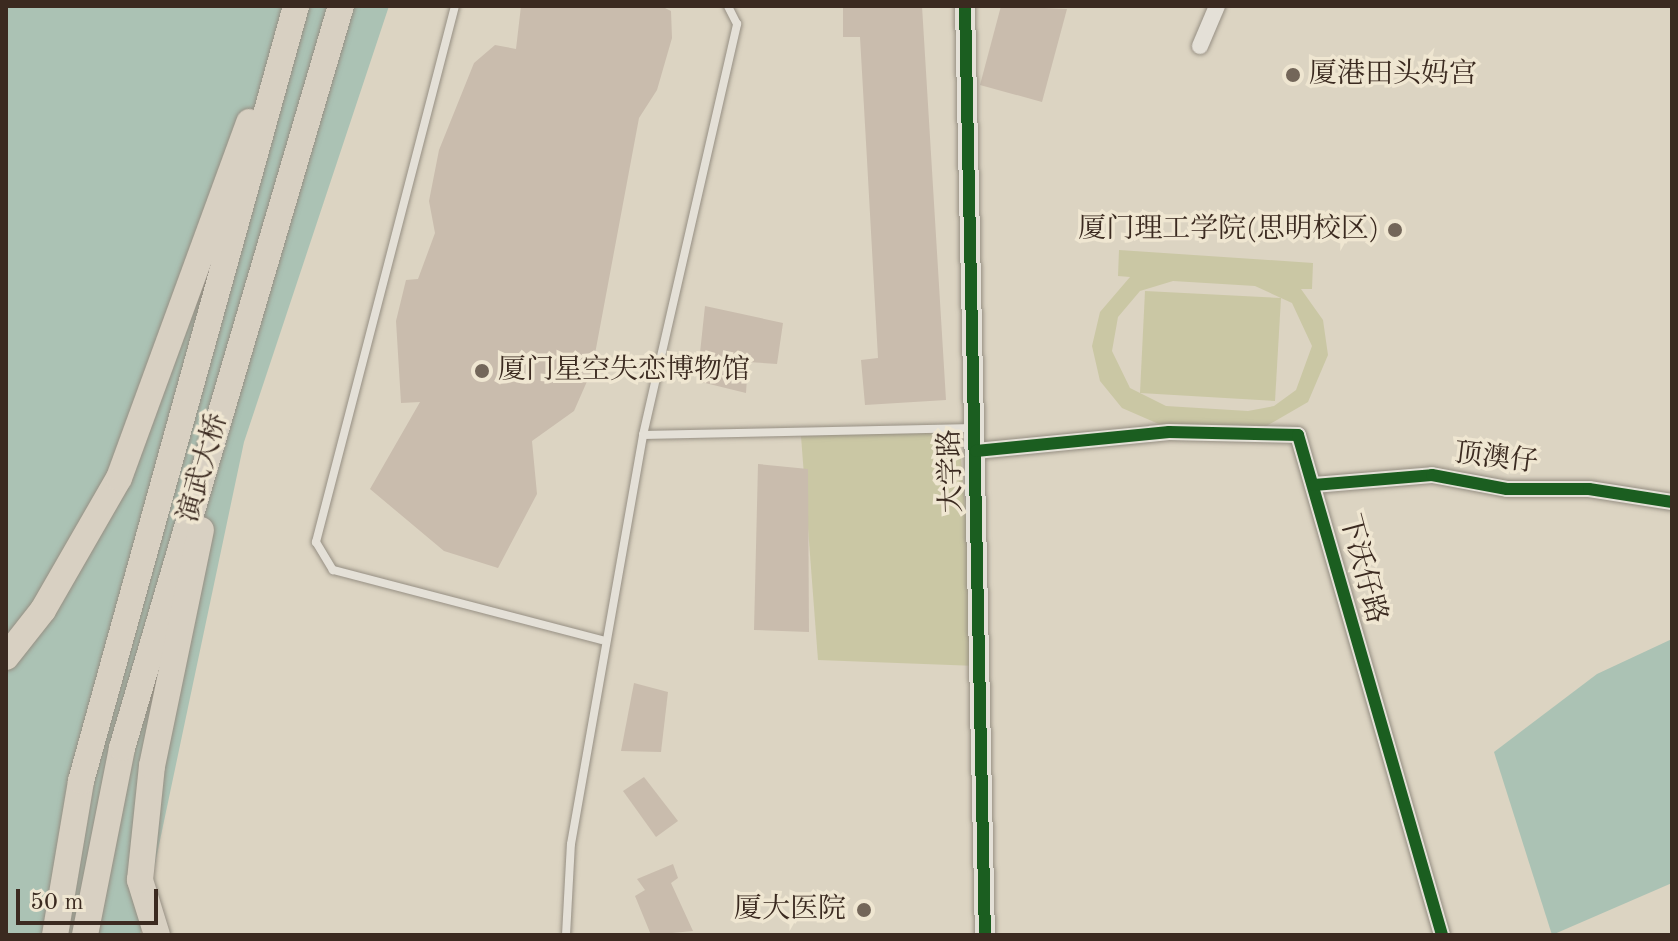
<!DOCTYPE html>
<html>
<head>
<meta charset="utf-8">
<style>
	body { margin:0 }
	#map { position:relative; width:1678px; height:941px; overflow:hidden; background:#dcd4c2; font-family:"Old Standard TT","Noto Serif SC",serif }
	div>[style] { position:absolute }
	.green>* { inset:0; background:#cac7a4 }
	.water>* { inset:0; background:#abc2b4 }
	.building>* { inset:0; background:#c9bcad }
	.roads { filter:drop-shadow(0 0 2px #968f83) drop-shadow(0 0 2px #968f83) }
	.service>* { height:8px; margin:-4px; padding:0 4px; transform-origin:4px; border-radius:4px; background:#e4e0d7 }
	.minor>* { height:16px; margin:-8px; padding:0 8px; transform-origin:8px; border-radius:8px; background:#e4e0d7 }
	.tertiary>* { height:20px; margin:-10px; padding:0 10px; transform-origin:10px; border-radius:10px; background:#e4e0d7 }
	.trunk>* { height:26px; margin:-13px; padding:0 13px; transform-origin:13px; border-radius:13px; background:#d8d0c2 }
	.cycleway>* { height:12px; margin:-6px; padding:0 6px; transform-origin:6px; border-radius:6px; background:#1b5e20 }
	.dots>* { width:22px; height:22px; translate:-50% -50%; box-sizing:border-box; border:4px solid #efe6d1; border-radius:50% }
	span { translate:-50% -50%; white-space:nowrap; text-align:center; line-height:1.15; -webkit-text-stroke:7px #efe6d1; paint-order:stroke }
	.poi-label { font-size:28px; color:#3b2a20 }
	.left { translate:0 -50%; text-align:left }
	.right { translate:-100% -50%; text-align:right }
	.street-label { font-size:28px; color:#3b2a20 }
	.frame { position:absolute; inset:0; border:8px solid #3b2a20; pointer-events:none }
	.scale { position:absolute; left:16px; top:889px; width:142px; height:36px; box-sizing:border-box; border:4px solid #3b2a20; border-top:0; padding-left:10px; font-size:24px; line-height:28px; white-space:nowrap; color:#3b2a20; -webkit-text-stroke:6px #efe6d1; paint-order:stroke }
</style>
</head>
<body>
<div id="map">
	<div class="green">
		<i style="clip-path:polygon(evenodd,1119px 250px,1313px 263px,1312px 289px,1301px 289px,1323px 320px,1328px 355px,1308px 402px,1263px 428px,1161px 425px,1122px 408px,1100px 381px,1092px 346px,1100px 312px,1130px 277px,1118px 276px,1119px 250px,1173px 281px,1255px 286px,1292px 303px,1312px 346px,1296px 390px,1274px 406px,1248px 411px,1166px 406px,1130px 388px,1112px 351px,1118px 317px,1140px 291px,1173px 281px)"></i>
		<i style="clip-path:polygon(1145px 291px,1281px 298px,1275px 401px,1140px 393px)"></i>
		<i style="clip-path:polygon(959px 431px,977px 666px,818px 660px,801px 436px)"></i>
	</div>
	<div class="water">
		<i style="clip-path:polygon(6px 6px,389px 6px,244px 442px,140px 935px,6px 935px)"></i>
		<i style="clip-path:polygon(1672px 639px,1672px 883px,1552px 935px,1494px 752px,1597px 674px)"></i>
	</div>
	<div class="building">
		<i style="clip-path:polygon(521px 6px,661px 6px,671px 11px,672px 38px,657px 90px,639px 118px,592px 370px,574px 411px,532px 441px,537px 494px,498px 568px,444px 551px,370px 489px,420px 402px,401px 403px,396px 321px,406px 280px,418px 279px,435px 233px,429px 201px,439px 150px,474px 63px,495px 45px,516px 49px)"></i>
		<i style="clip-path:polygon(843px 6px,922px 6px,946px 400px,865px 405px,861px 360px,878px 358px,867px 160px,860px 37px,843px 37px)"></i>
		<i style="clip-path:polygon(1001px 6px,1067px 9px,1042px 102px,980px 85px)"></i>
		<i style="clip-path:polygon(705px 306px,783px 323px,777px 364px,748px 362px,746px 393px,697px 381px)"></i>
		<i style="clip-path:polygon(758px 464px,808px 469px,809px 632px,754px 630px)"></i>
		<i style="clip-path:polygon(634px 683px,668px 692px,661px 752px,621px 751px)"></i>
		<i style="clip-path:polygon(644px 777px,678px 821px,656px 837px,623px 791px)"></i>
		<i style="clip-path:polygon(673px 864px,678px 878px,671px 883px,693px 931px,651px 935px,635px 896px,645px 890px,637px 879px)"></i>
	</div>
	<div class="roads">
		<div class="service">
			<i style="left:455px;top:6px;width:554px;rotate:104.54deg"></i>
			<i style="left:316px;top:542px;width:33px;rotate:59deg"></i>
			<i style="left:333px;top:570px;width:278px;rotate:14.6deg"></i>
			<i style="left:643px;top:435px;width:422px;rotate:-77.1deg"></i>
			<i style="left:737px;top:24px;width:20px;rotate:-117deg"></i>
			<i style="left:566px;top:935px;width:91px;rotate:-86.9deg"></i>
			<i style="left:571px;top:844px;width:415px;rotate:-80deg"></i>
			<i style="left:643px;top:435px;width:331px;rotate:-1.2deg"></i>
		</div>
		<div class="minor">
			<i style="left:1200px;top:46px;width:43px;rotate:-67deg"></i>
			<i style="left:976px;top:451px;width:194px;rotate:-5.6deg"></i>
			<i style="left:1169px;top:432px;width:129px;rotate:1.3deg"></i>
			<i style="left:1298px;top:435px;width:520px;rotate:73.93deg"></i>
			<i style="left:1314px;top:485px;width:118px;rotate:-4.8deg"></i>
			<i style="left:1432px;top:475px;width:76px;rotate:10.6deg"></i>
			<i style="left:1507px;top:489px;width:82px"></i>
			<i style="left:1589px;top:489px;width:84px;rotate:8.9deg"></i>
		</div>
		<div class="tertiary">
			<i style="left:965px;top:6px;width:929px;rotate:88.77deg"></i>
		</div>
		<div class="trunk">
			<i style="left:6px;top:657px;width:60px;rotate:-51.8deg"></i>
			<i style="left:43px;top:610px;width:152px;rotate:-60.1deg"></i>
			<i style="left:119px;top:478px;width:379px;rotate:-69.9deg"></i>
			<i style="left:55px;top:935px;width:156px;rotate:-80.4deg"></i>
			<i style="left:81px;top:781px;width:804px;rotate:-74.49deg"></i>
			<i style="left:85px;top:935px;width:191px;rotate:-78.8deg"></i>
			<i style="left:122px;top:748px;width:774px;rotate:-73.56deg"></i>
			<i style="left:157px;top:935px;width:58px;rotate:-107.2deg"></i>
			<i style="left:140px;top:880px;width:115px;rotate:-84deg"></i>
			<i style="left:152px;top:766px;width:241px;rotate:-78.3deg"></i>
		</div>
	</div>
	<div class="cycleway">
		<i style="left:965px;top:6px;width:929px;rotate:88.77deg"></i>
		<i style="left:976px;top:451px;width:194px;rotate:-5.6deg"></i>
		<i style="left:1169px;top:432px;width:129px;rotate:1.3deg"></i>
		<i style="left:1298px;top:435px;width:520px;rotate:73.93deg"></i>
		<i style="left:1314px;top:485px;width:118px;rotate:-4.8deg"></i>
		<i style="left:1432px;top:475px;width:76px;rotate:10.6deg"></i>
		<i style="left:1507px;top:489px;width:82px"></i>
		<i style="left:1589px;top:489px;width:84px;rotate:8.9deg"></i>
	</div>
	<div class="dots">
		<i style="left:1293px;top:75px;background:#736659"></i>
		<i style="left:1395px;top:230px;background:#736659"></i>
		<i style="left:482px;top:371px;background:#736659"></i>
		<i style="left:864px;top:910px;background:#736659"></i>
	</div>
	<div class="poi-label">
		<span class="left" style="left:1309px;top:75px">厦港田头妈宫</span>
		<span class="right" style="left:1379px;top:230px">厦门理工学院(思明校区)</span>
		<span class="left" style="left:498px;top:371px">厦门星空失恋博物馆</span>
		<span class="right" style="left:846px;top:910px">厦大医院</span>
	</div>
	<div class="street-label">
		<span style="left:1496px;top:459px;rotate:7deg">顶澳仔</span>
		<span style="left:204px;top:468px;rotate:-74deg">演武大桥</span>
		<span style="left:952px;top:471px;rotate:-92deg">大学路</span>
		<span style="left:1362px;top:569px;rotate:75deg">下沃仔路</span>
	</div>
	<div class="frame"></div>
	<div class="scale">50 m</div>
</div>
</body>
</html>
